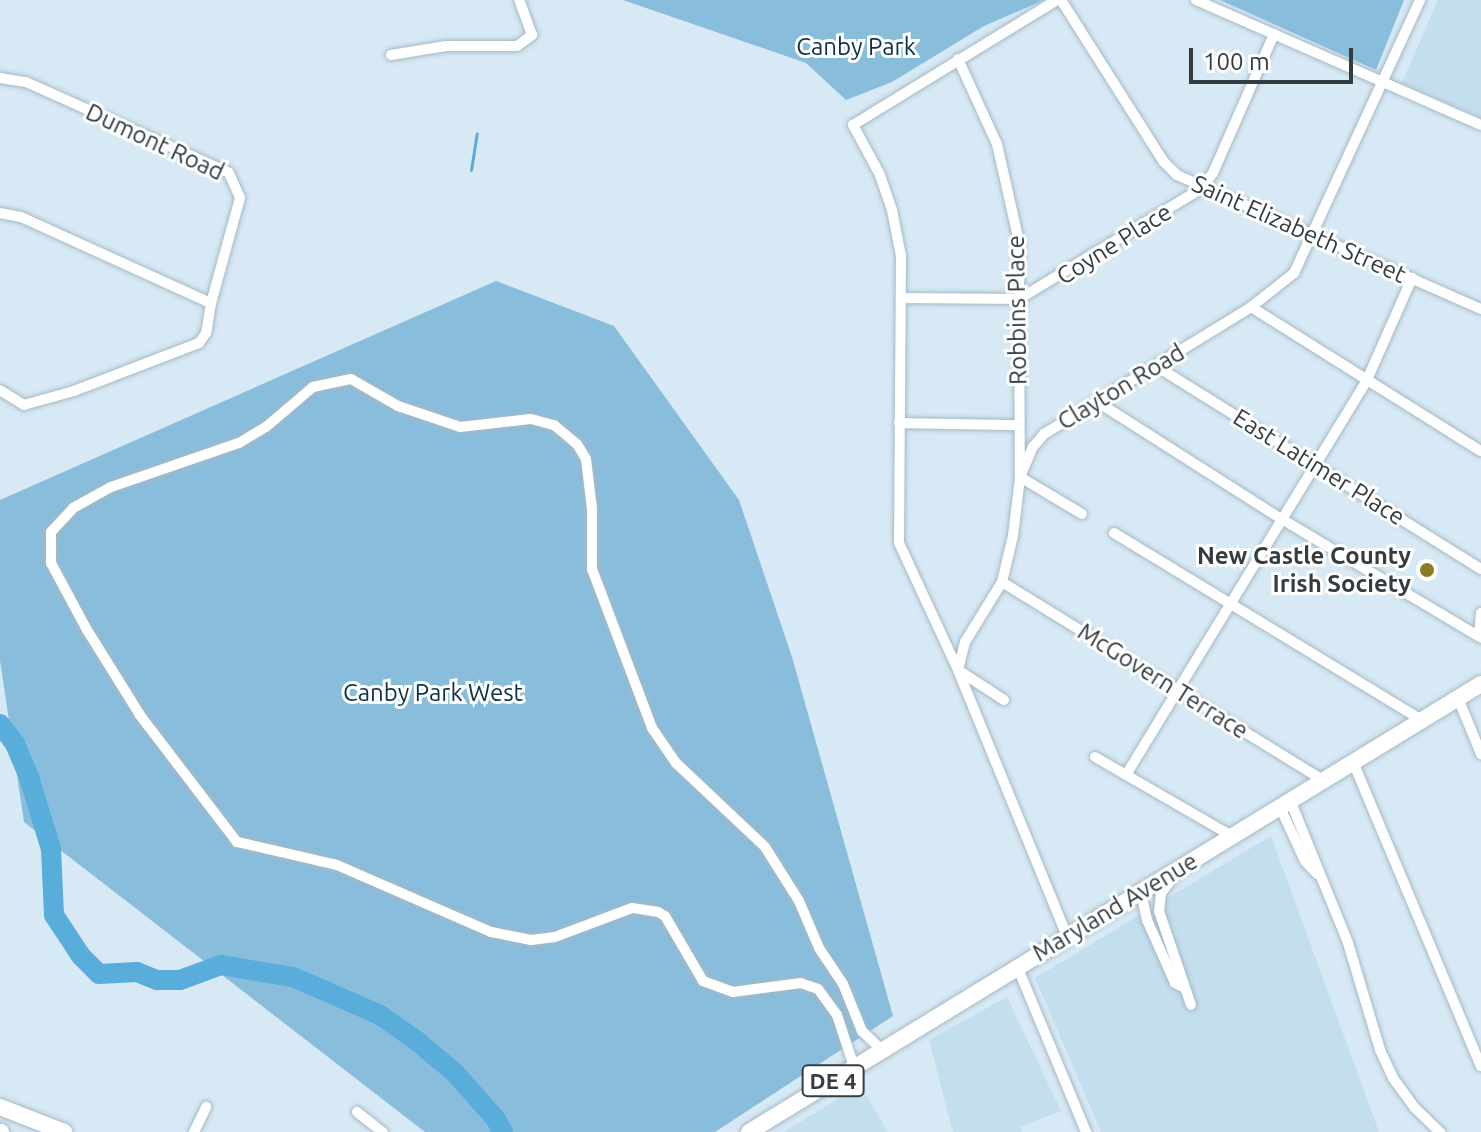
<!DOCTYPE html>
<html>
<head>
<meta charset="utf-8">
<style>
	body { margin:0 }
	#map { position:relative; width:1481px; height:1132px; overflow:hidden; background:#d6e9f5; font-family:Ubuntu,sans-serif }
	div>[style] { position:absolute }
	.built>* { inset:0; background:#c3deed }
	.green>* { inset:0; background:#89bddc }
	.stream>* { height:3px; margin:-1.5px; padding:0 1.5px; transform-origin:1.5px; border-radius:1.5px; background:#58addb }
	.river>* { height:20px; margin:-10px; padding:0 10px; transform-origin:10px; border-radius:10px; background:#58addb }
	.roads { filter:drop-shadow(0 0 2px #a6b9c4) drop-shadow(0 0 2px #a6b9c4) }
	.minor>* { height:10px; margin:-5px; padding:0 5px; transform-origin:5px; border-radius:5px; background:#fff }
	.primary>* { height:16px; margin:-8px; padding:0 8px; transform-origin:8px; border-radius:8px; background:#fff }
	.dots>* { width:22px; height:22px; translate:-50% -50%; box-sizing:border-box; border:4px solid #fff; border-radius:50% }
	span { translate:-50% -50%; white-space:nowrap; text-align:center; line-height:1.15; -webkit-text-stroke:6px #fff; paint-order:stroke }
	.shield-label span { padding:2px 6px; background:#fff; border:2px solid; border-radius:6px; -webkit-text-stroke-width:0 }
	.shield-label { font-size:22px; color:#343c40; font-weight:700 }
	.park-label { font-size:24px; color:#0b3245 }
	.street-label { font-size:24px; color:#343c40 }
	.poi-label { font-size:24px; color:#343c40; font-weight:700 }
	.right { translate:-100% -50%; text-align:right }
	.scale { position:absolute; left:1189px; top:48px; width:164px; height:36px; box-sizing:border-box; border:4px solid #343c40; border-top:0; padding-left:10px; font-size:24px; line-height:28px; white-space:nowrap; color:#343c40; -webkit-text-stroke:6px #fff; paint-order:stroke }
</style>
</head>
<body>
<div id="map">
	<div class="built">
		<i style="clip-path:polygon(1438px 0,1481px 0,1481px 118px,1402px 83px)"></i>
		<i style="clip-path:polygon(1271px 836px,1379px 1132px,1101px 1132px,1035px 978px)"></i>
		<i style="clip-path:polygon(1007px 997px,1061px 1111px,1020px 1127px,1022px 1132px,953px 1132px,929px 1040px)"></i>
		<i style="clip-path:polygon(860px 1085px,888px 1132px,784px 1132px)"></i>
	</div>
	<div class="green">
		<i style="clip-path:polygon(623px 0,1044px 0,984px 26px,892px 82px,846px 100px,806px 63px)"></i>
		<i style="clip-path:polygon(1220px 0,1404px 0,1376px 70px)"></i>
		<i style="clip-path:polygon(496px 281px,614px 326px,739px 500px,792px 657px,893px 1016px,715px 1132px,425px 1132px,24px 822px,0 660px,0 500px)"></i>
	</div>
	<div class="stream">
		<i style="left:471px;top:170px;width:37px;rotate:-81deg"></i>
	</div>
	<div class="river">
		<i style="left:0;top:724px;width:25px;rotate:53deg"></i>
		<i style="left:15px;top:744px;width:36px;rotate:67deg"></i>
		<i style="left:29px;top:777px;width:75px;rotate:73deg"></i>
		<i style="left:51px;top:849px;width:66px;rotate:87.4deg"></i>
		<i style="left:54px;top:915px;width:49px;rotate:56.6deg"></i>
		<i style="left:81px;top:956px;width:25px;rotate:45deg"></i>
		<i style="left:99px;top:974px;width:38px;rotate:-3deg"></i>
		<i style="left:137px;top:972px;width:22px;rotate:22deg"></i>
		<i style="left:157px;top:980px;width:23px"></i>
		<i style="left:180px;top:980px;width:44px;rotate:-20.1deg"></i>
		<i style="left:221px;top:965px;width:73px;rotate:9.5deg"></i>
		<i style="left:293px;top:977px;width:95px;rotate:23.6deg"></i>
		<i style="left:380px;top:1015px;width:45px;rotate:35.1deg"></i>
		<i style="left:417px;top:1041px;width:50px;rotate:40.1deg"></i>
		<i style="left:455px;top:1073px;width:60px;rotate:48.4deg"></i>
		<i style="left:495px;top:1118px;width:16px;rotate:60deg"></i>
	</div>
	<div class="roads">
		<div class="minor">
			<i style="left:1061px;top:0;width:191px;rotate:57.6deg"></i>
			<i style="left:1163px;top:161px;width:20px;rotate:45deg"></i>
			<i style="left:1177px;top:175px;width:332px;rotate:23.8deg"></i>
			<i style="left:1196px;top:0;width:311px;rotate:23.7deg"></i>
			<i style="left:391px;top:55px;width:56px;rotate:-9.3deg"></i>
			<i style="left:446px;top:46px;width:71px"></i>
			<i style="left:517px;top:46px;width:19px;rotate:-36deg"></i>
			<i style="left:532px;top:35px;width:37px;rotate:-110deg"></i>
			<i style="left:958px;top:59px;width:94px;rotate:65.4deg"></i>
			<i style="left:997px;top:144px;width:100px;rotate:77.3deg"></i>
			<i style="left:1019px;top:242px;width:235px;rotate:89.8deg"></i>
			<i style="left:1020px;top:477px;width:72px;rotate:30.8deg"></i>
			<i style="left:0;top:78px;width:26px;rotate:9deg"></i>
			<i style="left:26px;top:82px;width:222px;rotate:24.1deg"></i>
			<i style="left:229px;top:173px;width:27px;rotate:66deg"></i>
			<i style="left:240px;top:198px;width:109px;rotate:105.4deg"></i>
			<i style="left:211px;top:303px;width:30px;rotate:99deg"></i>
			<i style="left:206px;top:333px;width:12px;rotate:125deg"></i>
			<i style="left:199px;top:343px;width:134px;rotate:159deg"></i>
			<i style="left:74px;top:391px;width:52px;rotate:164.4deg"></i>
			<i style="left:24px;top:405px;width:28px;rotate:-148deg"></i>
			<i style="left:0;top:213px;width:21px;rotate:11deg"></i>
			<i style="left:21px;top:217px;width:209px;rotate:24.4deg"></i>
			<i style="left:902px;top:298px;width:117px;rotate:0.5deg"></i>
			<i style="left:1019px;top:299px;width:214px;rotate:-31.2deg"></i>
			<i style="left:1202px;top:188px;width:19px;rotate:-54deg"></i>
			<i style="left:1213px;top:173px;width:152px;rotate:-66.3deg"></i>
			<i style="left:1251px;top:307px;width:271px;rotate:32.1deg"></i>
			<i style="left:1156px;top:366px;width:383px;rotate:32deg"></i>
			<i style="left:1096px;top:401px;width:218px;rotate:32.5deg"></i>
			<i style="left:1280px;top:518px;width:234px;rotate:30.8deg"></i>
			<i style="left:899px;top:423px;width:119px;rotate:1deg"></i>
			<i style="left:1114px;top:533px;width:360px;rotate:31.3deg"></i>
			<i style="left:1002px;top:582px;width:377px;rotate:31.7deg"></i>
			<i style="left:1479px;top:636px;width:23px;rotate:-85deg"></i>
			<i style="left:1458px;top:698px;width:61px;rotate:67.7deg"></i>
			<i style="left:1004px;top:700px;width:55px;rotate:-146.9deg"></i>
			<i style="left:958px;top:670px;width:140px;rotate:-114.9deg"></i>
			<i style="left:899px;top:543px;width:287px;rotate:-89.6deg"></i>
			<i style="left:901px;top:256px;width:47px;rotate:-101.1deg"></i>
			<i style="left:892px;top:210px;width:39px;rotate:-109deg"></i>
			<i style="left:879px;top:173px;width:55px;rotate:-118.4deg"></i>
			<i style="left:853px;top:125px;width:239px;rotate:-31.5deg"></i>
			<i style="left:1095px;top:757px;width:158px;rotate:30deg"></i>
			<i style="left:1353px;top:762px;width:330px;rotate:67.2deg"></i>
			<i style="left:1126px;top:775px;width:460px;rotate:-58.6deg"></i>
			<i style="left:1366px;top:382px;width:114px;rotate:-66.1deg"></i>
			<i style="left:1290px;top:800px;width:154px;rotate:67.9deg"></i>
			<i style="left:1348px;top:943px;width:112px;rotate:73.3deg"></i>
			<i style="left:1380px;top:1050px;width:31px;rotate:65deg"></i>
			<i style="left:1393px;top:1078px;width:37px;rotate:54deg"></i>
			<i style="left:1415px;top:1108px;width:35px;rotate:44deg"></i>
			<i style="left:1280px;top:807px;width:60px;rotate:65.2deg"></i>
			<i style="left:1305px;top:861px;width:18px;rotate:47deg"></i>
			<i style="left:1174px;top:876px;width:21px;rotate:127deg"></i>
			<i style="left:1161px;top:893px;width:18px;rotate:96deg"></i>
			<i style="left:1159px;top:911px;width:99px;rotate:71.2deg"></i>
			<i style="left:1141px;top:892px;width:29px;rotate:78deg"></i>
			<i style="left:1147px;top:920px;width:69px;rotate:66deg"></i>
			<i style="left:1175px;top:983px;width:9px;rotate:27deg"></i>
			<i style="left:1067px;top:936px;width:287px;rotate:-112.3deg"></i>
			<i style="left:958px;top:670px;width:29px;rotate:-76deg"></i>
			<i style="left:965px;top:642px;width:70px;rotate:-58.3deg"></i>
			<i style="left:1002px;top:582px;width:47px;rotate:-76.6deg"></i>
			<i style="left:1013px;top:536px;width:59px;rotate:-83.2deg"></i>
			<i style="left:1020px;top:477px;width:33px;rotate:-67deg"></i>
			<i style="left:1033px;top:447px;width:17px;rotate:-50deg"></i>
			<i style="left:1044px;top:434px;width:243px;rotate:-31.5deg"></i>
			<i style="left:1251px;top:307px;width:55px;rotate:-38.3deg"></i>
			<i style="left:1294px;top:273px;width:301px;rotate:-65.2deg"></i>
			<i style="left:1017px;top:966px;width:180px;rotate:67.4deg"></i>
			<i style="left:854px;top:1067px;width:55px;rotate:-108.1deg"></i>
			<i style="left:837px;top:1015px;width:32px;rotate:-126deg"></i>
			<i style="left:818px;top:989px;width:18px;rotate:-161deg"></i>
			<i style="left:801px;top:983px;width:69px;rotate:172.5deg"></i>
			<i style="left:733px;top:992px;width:32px;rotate:-160deg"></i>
			<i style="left:703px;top:981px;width:75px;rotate:-120.3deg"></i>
			<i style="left:665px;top:916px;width:8px;rotate:-150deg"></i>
			<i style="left:658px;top:912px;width:26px;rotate:-171deg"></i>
			<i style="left:632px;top:908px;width:82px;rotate:159.4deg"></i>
			<i style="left:555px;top:937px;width:24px;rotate:173deg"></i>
			<i style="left:531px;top:940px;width:41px;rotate:-168.7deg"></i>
			<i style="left:491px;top:932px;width:168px;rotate:-156.5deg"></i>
			<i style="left:337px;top:865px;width:103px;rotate:-167deg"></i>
			<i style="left:237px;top:842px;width:160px;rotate:-127.4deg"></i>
			<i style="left:140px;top:715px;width:100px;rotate:-121.9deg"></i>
			<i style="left:87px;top:630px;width:76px;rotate:-118.2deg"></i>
			<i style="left:51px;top:563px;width:31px;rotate:-90deg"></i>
			<i style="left:51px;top:532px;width:33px;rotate:-47deg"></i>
			<i style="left:73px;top:508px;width:43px;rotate:-28.9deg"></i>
			<i style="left:111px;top:487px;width:135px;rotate:-19deg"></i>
			<i style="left:239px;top:443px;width:31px;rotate:-31deg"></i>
			<i style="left:266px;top:427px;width:62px;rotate:-40.4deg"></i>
			<i style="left:313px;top:387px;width:39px;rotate:-12deg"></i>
			<i style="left:351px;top:379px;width:54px;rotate:29.9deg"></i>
			<i style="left:398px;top:406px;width:65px;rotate:18.7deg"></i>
			<i style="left:460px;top:427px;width:71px;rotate:-6.4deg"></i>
			<i style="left:531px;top:419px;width:24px;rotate:15deg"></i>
			<i style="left:554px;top:425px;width:30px;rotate:40deg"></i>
			<i style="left:577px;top:444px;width:17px;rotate:59deg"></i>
			<i style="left:586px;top:459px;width:50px;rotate:83.2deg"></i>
			<i style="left:592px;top:509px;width:60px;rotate:90deg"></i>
			<i style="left:592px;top:569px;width:170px;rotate:69.3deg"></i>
			<i style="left:652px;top:728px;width:42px;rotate:55.6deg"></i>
			<i style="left:676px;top:763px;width:122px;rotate:43.3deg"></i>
			<i style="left:765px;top:847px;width:64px;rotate:57.8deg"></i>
			<i style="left:799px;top:901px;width:51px;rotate:66.9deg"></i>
			<i style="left:819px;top:948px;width:43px;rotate:56.3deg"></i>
			<i style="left:843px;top:984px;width:51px;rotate:68deg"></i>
			<i style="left:862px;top:1031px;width:28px;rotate:44deg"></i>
			<i style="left:357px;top:1112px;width:33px;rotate:38deg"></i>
			<i style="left:194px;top:1132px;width:28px;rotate:-64deg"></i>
		</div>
		<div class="primary">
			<i style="left:0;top:1107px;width:69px;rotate:21.3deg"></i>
			<i style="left:0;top:1132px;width:1px"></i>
			<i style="left:749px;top:1132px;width:858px;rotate:-31.47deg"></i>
		</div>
	</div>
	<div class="dots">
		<i style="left:1427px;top:570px;background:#887d23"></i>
	</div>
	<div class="shield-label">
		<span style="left:833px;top:1081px">DE 4</span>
	</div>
	<div class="park-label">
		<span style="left:856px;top:47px">Canby Park</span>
		<span style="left:433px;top:693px">Canby Park West</span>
	</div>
	<div class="street-label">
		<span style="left:155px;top:142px;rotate:25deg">Dumont Road</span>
		<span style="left:1299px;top:229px;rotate:24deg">Saint Elizabeth Street</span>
		<span style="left:1114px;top:244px;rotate:-32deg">Coyne Place</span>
		<span style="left:1017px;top:310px;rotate:-91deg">Robbins Place</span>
		<span style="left:1121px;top:387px;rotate:-31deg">Clayton Road</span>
		<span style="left:1319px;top:467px;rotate:32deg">East Latimer Place</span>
		<span style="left:1163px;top:681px;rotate:32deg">McGovern Terrace</span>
		<span style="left:1115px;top:907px;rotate:-31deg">Maryland Avenue</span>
	</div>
	<div class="poi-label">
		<span class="right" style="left:1411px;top:570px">New Castle County<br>Irish Society</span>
	</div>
	<div class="scale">100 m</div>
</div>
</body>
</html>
